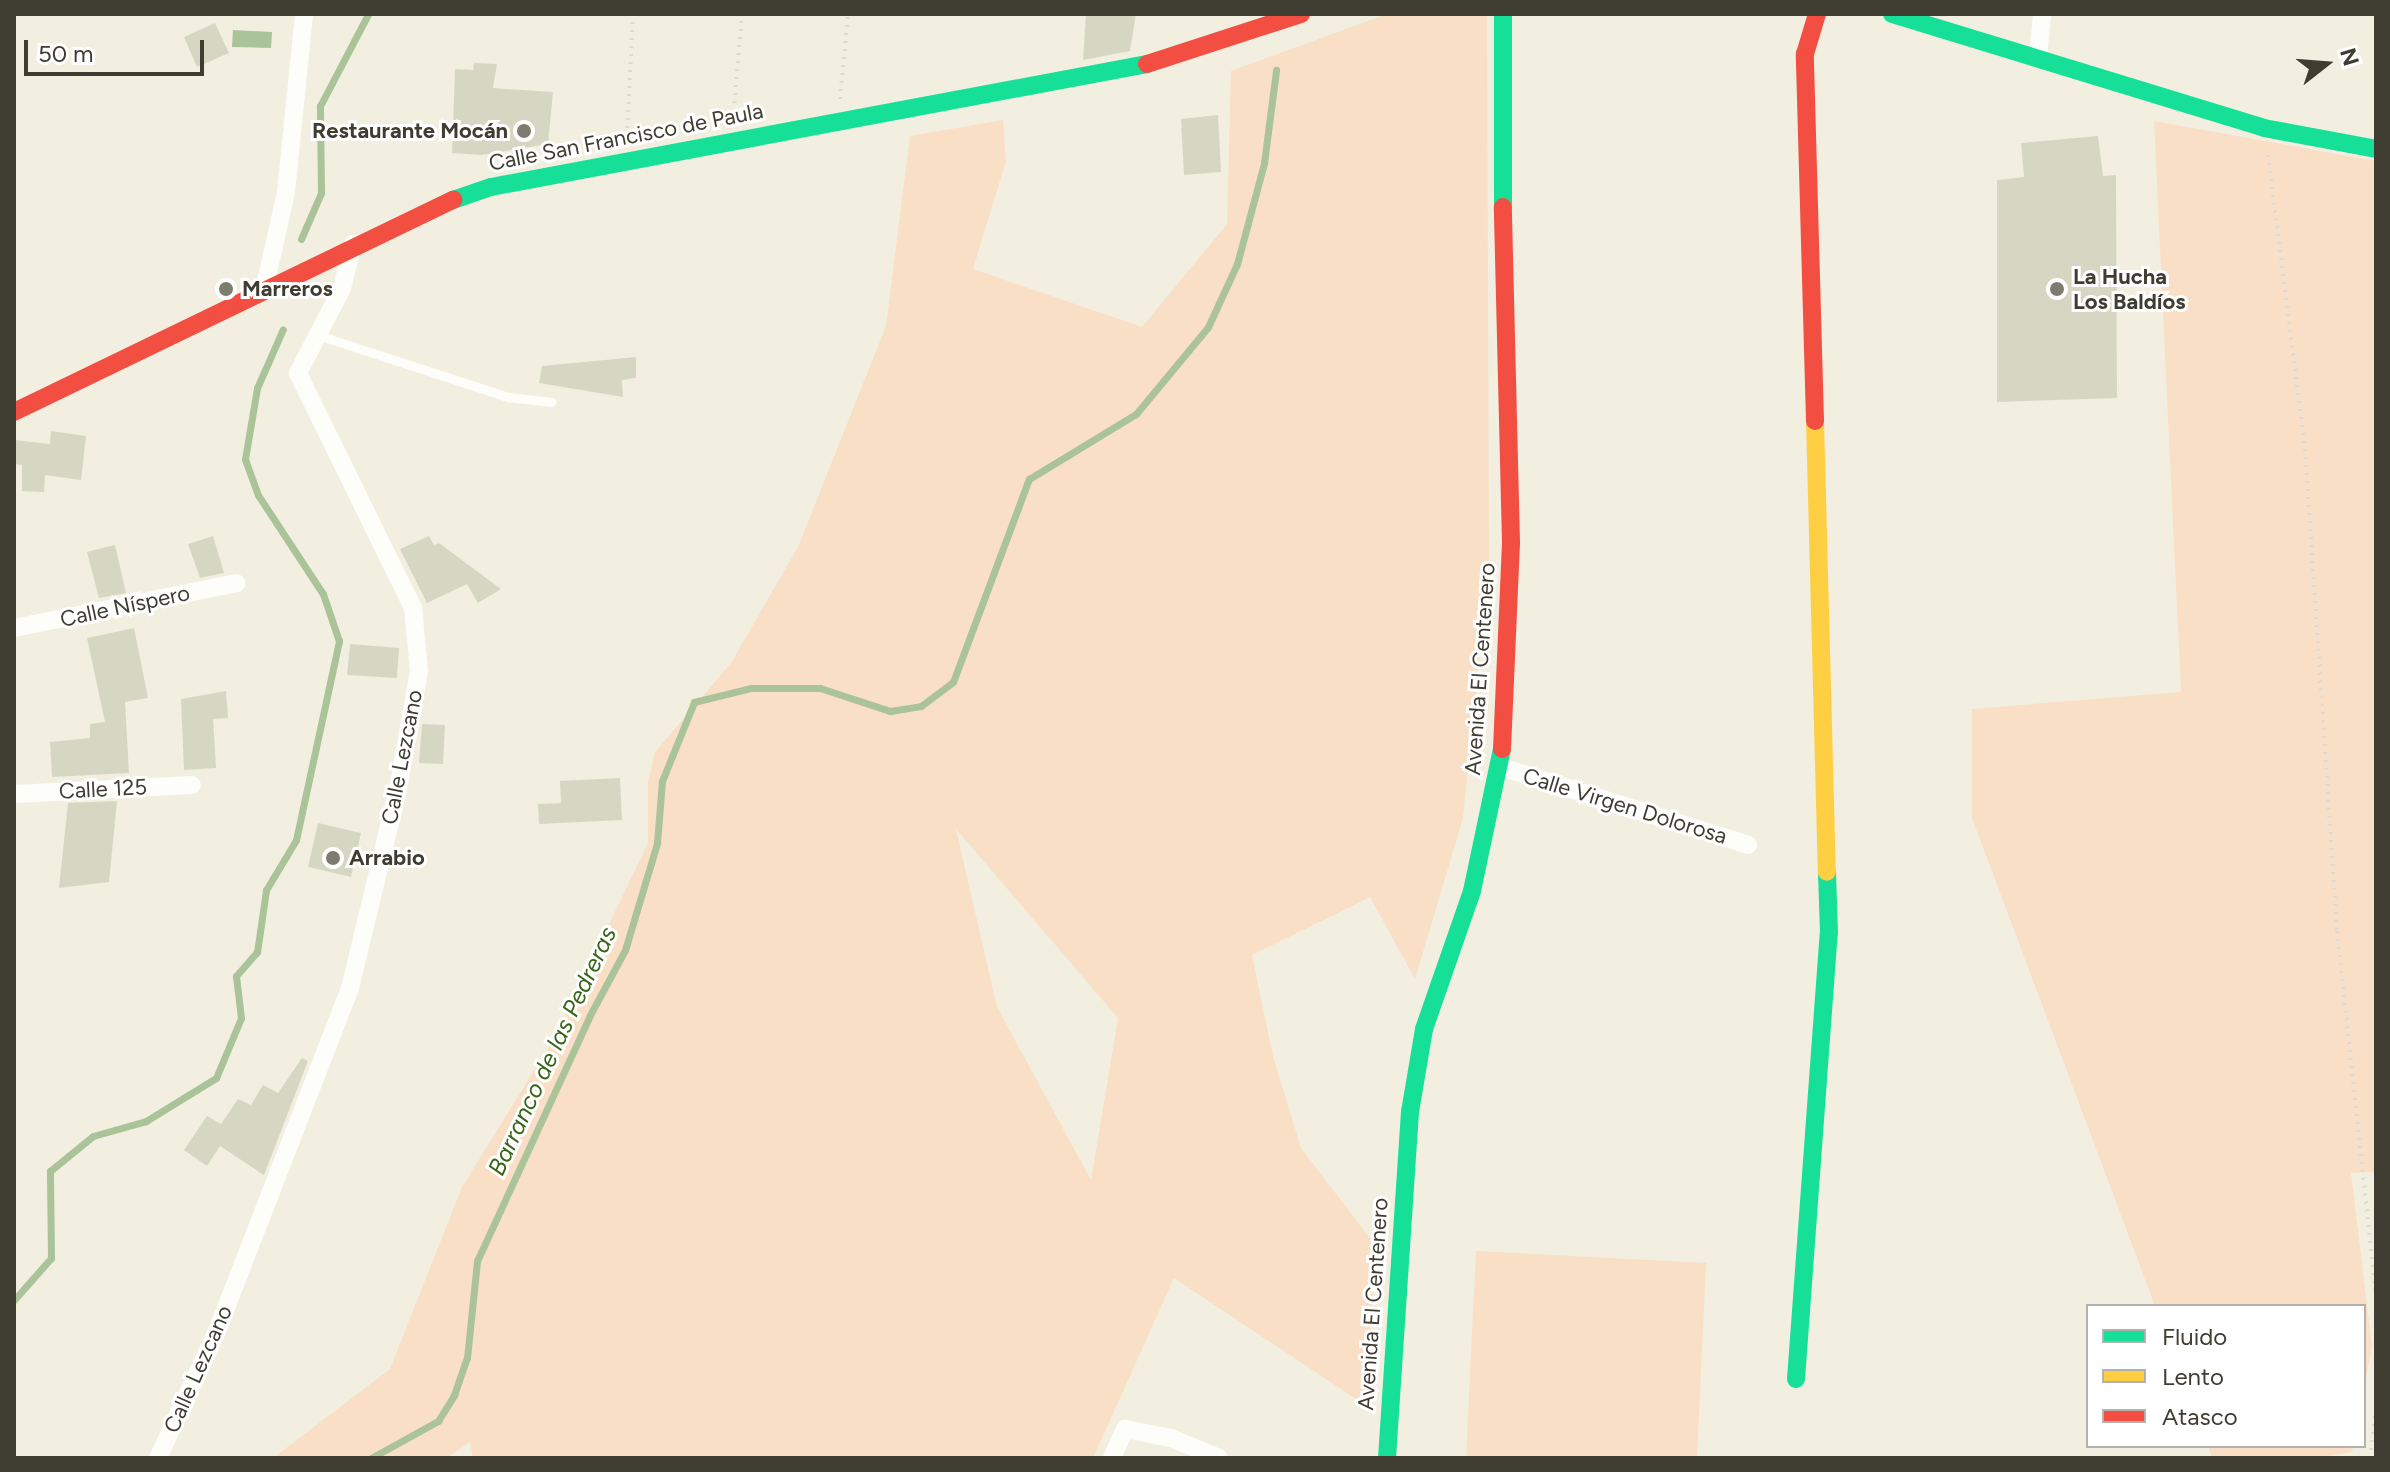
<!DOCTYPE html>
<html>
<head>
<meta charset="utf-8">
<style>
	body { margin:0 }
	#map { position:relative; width:2390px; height:1472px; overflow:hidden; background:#f2efe1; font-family:Figtree,sans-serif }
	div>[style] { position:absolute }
	.green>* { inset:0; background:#f9dfc6 }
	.water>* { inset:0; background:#aac398 }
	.stream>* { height:7px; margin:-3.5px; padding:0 3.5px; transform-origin:3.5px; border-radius:3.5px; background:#aac398 }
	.building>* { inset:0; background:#d6d7c3 }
	.path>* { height:4px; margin-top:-2px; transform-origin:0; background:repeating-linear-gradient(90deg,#dbdad5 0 2px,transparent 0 8px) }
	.lane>* { height:9px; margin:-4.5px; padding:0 4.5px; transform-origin:4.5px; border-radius:4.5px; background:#fdfdfa }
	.street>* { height:18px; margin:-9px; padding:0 9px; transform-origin:9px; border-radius:9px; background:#fdfdfa }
	.fast>* { height:18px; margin:-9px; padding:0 9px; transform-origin:9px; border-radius:9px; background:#16e098 }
	.slow>* { height:18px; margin:-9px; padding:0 9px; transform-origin:9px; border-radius:9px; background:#ffcf43 }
	.jam>* { height:18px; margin:-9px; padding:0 9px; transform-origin:9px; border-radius:9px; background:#f24e42 }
	.dots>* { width:22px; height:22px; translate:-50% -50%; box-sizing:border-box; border:4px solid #fff; border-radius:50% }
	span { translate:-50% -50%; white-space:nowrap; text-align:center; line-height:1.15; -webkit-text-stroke:6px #fff; paint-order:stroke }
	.poi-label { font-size:22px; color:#3f3d32; font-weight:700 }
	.right { translate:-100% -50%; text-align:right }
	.left { translate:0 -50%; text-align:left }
	.street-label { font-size:22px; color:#3f3d32 }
	.water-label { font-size:24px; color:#376517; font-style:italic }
	.frame { position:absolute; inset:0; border:16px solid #3f3d32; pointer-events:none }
	.legend { position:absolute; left:2086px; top:1304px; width:280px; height:144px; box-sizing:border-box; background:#fff; border:2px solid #b2b1ad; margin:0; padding:10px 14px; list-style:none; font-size:24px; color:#3f3d32 }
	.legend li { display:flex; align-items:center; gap:16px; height:40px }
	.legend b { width:40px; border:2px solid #b2b1ad }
	.north { position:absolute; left:2286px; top:24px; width:80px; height:80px; -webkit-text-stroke:6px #fff; paint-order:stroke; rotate:73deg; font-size:22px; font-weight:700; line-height:32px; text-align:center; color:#3f3d32 }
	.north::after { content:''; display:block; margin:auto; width:28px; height:36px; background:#3f3d32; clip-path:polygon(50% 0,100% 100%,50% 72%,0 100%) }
	.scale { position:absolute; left:24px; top:40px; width:180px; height:36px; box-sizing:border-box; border:4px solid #3f3d32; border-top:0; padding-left:10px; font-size:24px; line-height:28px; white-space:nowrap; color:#3f3d32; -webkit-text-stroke:6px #fff; paint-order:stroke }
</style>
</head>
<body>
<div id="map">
	<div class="green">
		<i style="clip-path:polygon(evenodd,1387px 14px,1487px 14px,1489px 561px,1463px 818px,1415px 979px,1370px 897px,1252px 955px,1273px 1056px,1301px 1148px,1375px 1245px,1368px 1407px,1174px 1278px,1093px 1458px,473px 1458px,470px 1442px,447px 1458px,273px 1458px,390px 1369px,462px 1187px,554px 1038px,648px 843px,648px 782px,655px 752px,731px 663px,798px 547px,886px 326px,910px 136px,1003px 120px,1006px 161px,973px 269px,1142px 327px,1227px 224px,1231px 71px,1387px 14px,956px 829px,1118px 1018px,1091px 1180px,997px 1007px,956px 829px)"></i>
		<i style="clip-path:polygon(2154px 121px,2376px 161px,2376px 1172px,2351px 1173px,2372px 1346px,2364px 1389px,2364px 1306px,2155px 1306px,1972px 818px,1972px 709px,2181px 692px)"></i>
		<i style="clip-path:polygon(1476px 1251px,1706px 1263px,1697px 1458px,1466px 1458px)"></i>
		<i style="clip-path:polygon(2208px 1446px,2353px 1446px,2352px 1452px,2315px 1458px,2212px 1458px)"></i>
	</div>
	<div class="water">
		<i style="clip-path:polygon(233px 30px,272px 32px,271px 48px,232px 47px)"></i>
	</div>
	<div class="stream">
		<i style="left:301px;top:239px;width:50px;rotate:-66.5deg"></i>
		<i style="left:321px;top:193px;width:87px;rotate:-90.7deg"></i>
		<i style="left:320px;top:106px;width:104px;rotate:-62.4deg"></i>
		<i style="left:14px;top:1300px;width:56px;rotate:-48.6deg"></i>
		<i style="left:51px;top:1258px;width:87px;rotate:-90.7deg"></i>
		<i style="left:50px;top:1171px;width:55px;rotate:-39.1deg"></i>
		<i style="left:93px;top:1136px;width:55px;rotate:-15.8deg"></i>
		<i style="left:146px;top:1121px;width:82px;rotate:-31.6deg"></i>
		<i style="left:216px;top:1078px;width:65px;rotate:-67.4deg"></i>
		<i style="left:241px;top:1018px;width:42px;rotate:-96.8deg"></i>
		<i style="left:236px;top:976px;width:32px;rotate:-49deg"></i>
		<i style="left:257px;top:952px;width:63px;rotate:-81.7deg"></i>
		<i style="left:266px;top:890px;width:58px;rotate:-59deg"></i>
		<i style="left:296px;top:840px;width:204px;rotate:-77.8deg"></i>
		<i style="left:339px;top:641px;width:50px;rotate:-108.8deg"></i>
		<i style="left:323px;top:594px;width:118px;rotate:-123.3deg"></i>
		<i style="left:258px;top:495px;width:38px;rotate:-110deg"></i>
		<i style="left:245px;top:459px;width:72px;rotate:-80.4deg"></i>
		<i style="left:257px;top:388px;width:64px;rotate:-66.2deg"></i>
		<i style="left:371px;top:1458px;width:77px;rotate:-28.9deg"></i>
		<i style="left:438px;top:1421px;width:31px;rotate:-58deg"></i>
		<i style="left:454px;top:1395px;width:39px;rotate:-71deg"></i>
		<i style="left:467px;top:1358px;width:98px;rotate:-84.1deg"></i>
		<i style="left:477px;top:1261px;width:271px;rotate:-65.3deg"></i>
		<i style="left:590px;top:1015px;width:74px;rotate:-61.7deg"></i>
		<i style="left:625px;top:950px;width:112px;rotate:-73.3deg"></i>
		<i style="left:657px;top:843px;width:62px;rotate:-85.4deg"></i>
		<i style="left:662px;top:781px;width:85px;rotate:-67.9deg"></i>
		<i style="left:694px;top:702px;width:59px;rotate:-13.8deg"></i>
		<i style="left:751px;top:688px;width:69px"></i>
		<i style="left:820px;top:688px;width:74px;rotate:18.2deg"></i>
		<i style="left:890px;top:711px;width:31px;rotate:-9deg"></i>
		<i style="left:921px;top:706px;width:40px;rotate:-37deg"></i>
		<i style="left:953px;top:682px;width:217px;rotate:-69.5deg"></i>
		<i style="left:1029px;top:479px;width:125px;rotate:-31.3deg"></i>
		<i style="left:1136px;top:414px;width:113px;rotate:-50.4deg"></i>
		<i style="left:1208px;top:327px;width:69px;rotate:-65.3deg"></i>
		<i style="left:1237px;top:264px;width:105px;rotate:-75deg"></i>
		<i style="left:1264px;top:163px;width:94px;rotate:-82.6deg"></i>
	</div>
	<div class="building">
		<i style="clip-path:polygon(1086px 14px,1136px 14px,1130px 51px,1083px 60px)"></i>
		<i style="clip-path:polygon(215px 23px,229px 53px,197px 67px,184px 37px)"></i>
		<i style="clip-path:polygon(474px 63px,497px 64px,493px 88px,553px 92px,548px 144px,481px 155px,452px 153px,455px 69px,473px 70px)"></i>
		<i style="clip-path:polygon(1218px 115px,1221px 172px,1184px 175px,1181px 119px)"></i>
		<i style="clip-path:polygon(2098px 136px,2103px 176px,2116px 175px,2117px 398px,1997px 402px,1997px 180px,2024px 177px,2021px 143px)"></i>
		<i style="clip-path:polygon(636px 357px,636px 378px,622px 380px,623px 397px,539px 383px,542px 366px)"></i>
		<i style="clip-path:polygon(51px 431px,86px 436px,81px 480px,45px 475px,44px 492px,22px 491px,22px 465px,14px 464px,14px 440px,50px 444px)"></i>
		<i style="clip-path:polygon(213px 536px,224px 573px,200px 578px,188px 544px)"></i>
		<i style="clip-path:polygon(429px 536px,434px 545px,439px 543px,501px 589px,478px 603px,467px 584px,427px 603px,400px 549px)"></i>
		<i style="clip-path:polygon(115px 545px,126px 593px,99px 598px,87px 552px)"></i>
		<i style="clip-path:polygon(134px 628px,148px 698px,125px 702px,129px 773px,52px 777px,50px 742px,90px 738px,90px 724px,105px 722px,87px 638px)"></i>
		<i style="clip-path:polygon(350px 644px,399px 648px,397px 678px,347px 675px)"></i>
		<i style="clip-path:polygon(226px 691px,228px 718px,213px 719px,216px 768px,184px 770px,181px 699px)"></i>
		<i style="clip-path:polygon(422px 724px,445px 725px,443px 764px,419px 763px)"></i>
		<i style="clip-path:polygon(620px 778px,622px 820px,539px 824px,538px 804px,561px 803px,560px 781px)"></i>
		<i style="clip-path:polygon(117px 801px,109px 882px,59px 888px,68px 803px)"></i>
		<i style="clip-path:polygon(318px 823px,361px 833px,351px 877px,308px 867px)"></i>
		<i style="clip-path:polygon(302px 1058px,308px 1061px,264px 1175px,220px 1146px,207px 1166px,184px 1150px,207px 1116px,221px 1124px,238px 1099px,251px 1105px,263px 1085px,278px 1093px)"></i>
	</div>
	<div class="path">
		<i style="left:840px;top:99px;width:85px;rotate:-84.6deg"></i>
		<i style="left:733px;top:119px;width:105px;rotate:-85.1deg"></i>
		<i style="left:627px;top:136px;width:122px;rotate:-87.2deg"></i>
		<i style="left:2268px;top:155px;width:296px;rotate:82.8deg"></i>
		<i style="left:2305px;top:449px;width:483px;rotate:86.2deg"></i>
		<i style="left:2337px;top:931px;width:365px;rotate:83.9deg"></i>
		<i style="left:2370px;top:1458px;width:49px;rotate:-83deg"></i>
	</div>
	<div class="lane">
		<i style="left:318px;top:335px;width:200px;rotate:18.1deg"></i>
		<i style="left:508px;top:397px;width:44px;rotate:6.5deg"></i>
	</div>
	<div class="street">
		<i style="left:2038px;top:58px;width:44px;rotate:-84.8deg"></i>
		<i style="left:265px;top:286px;width:96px;rotate:-77.4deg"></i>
		<i style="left:286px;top:192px;width:179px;rotate:-84.2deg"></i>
		<i style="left:14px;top:628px;width:227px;rotate:-11.4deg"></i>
		<i style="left:1501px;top:767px;width:259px;rotate:17.5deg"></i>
		<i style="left:14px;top:794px;width:178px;rotate:-2.9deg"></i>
		<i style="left:158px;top:1458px;width:140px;rotate:-65.1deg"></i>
		<i style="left:217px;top:1331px;width:368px;rotate:-68.8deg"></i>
		<i style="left:350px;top:988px;width:204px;rotate:-76.4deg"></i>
		<i style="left:398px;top:790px;width:121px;rotate:-80deg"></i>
		<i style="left:419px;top:671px;width:63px;rotate:-95.4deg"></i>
		<i style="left:413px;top:608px;width:262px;rotate:-116.1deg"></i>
		<i style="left:298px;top:373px;width:96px;rotate:-62.6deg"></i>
		<i style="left:342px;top:288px;width:45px;rotate:-76deg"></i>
		<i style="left:1112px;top:1458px;width:32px;rotate:-66deg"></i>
		<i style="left:1125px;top:1429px;width:47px;rotate:11.1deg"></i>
		<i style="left:1171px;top:1438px;width:52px;rotate:22.6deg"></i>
	</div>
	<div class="fast">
		<i style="left:1503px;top:14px;width:193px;rotate:90deg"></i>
		<i style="left:1892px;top:14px;width:389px;rotate:17deg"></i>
		<i style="left:2264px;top:128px;width:114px;rotate:10.6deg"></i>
		<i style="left:453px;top:200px;width:40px;rotate:-18.9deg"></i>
		<i style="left:491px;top:187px;width:667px;rotate:-10.62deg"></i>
		<i style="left:1796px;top:1379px;width:447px;rotate:-85.8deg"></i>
		<i style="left:1829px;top:933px;width:61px;rotate:-91.9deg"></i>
		<i style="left:1387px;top:1458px;width:347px;rotate:-86.2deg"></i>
		<i style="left:1410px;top:1112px;width:84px;rotate:-80.4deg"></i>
		<i style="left:1424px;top:1029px;width:146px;rotate:-70.8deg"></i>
		<i style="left:1472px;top:891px;width:145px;rotate:-78.1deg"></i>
	</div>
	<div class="slow">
		<i style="left:1815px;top:421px;width:451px;rotate:88.5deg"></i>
	</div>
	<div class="jam">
		<i style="left:1147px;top:64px;width:162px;rotate:-18deg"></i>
		<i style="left:14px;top:412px;width:488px;rotate:-25.8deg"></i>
		<i style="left:1815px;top:421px;width:367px;rotate:-91.6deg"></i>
		<i style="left:1805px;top:54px;width:42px;rotate:-73.3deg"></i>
		<i style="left:1502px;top:749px;width:206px;rotate:-87.5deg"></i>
		<i style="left:1511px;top:543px;width:336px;rotate:-91.4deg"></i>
	</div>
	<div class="dots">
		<i style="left:524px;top:131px;background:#7e7b6f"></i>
		<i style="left:226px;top:289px;background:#7e7b6f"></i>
		<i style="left:2057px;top:289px;background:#7e7b6f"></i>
		<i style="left:333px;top:858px;background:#7e7b6f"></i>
	</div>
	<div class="poi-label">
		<span class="right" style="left:508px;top:131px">Restaurante Mocán</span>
		<span class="left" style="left:2073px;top:289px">La Hucha<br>Los Baldíos</span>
		<span class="left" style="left:242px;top:289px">Marreros</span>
		<span class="left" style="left:349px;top:858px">Arrabio</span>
	</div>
	<div class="street-label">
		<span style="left:626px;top:137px;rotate:-11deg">Calle San Francisco de Paula</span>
		<span style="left:125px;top:606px;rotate:-12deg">Calle Níspero</span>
		<span style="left:1480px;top:669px;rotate:-86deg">Avenida El Centenero</span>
		<span style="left:402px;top:757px;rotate:-79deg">Calle Lezcano</span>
		<span style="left:103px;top:789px;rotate:-3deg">Calle 125</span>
		<span style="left:1625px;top:806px;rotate:17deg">Calle Virgen Dolorosa</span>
		<span style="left:1373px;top:1304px;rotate:-86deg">Avenida El Centenero</span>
		<span style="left:198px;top:1369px;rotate:-66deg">Calle Lezcano</span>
	</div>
	<div class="water-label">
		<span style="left:552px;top:1051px;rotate:-65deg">Barranco de las Pedreras</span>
	</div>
	<div class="frame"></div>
	<ul class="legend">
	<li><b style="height:10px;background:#16e098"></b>Fluido</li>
	<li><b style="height:10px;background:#ffcf43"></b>Lento</li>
	<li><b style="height:10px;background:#f24e42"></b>Atasco</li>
	</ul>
	<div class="north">N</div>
	<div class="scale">50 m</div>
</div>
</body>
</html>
